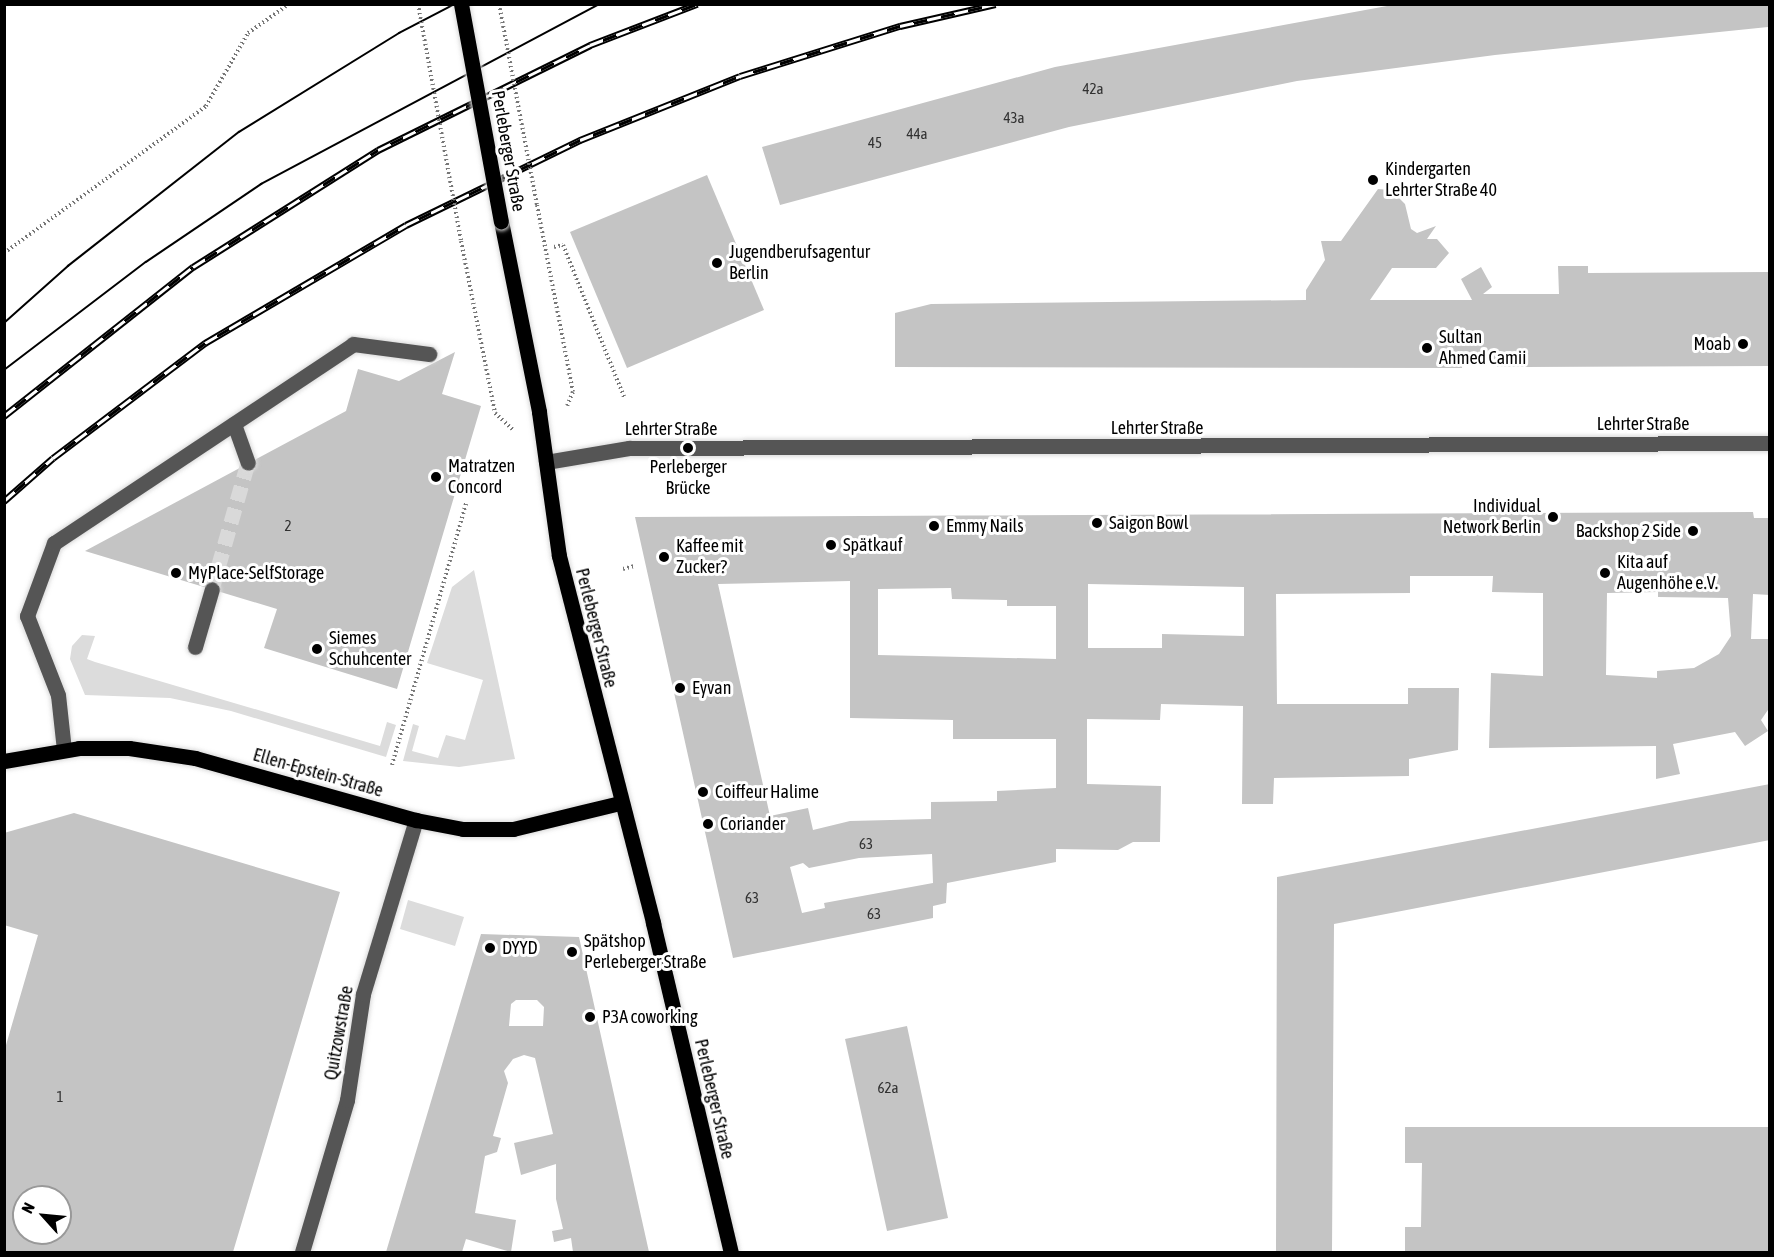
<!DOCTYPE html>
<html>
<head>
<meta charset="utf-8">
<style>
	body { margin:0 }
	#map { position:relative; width:1774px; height:1257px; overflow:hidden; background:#fff; font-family:"Asap Condensed",sans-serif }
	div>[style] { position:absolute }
	.green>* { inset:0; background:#dcdcdc }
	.building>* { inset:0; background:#c4c4c4 }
	.minor-tunnel>* { height:15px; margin-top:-7.5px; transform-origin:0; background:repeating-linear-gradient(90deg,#d9d9d9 0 15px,transparent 0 23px) }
	.path>* { height:4px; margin-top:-2px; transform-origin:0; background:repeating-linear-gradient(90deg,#777 0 1.5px,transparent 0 4.5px) }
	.roads { filter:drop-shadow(0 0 2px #dbdbdb) drop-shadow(0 0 2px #dbdbdb) }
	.minor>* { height:15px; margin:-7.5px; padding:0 7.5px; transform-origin:7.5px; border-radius:7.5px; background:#555 }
	.major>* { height:15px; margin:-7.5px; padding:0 7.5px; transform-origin:7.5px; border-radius:7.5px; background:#000 }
	.tram>* { height:1.5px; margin:-0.75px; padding:0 0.75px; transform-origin:0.75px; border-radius:0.75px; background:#000 }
	.rail>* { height:7px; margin-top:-3.5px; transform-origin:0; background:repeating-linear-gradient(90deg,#fff 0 14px,#000 0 28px); box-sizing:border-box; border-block:2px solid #000 }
	.path-bridge>* { height:4px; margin-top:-2px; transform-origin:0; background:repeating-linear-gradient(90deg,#777 0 1.5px,transparent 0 4.5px) }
	.bridges { filter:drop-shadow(0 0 2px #dbdbdb) drop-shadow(0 0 2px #dbdbdb) }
	.major-bridge>* { height:15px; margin:-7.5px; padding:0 7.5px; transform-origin:7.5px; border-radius:7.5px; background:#000 }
	.dots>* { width:16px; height:16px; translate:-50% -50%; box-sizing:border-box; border:3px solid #fff; border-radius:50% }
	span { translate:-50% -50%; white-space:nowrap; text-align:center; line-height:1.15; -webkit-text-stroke:6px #fff; paint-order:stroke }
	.number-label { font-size:15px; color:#313131 }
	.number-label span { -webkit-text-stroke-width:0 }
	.street-label { font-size:18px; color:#000 }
	.poi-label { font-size:18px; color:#000 }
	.left { translate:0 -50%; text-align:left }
	.right { translate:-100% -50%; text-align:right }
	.frame { position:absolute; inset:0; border:6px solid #000; pointer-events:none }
	.north { position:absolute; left:12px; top:1185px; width:60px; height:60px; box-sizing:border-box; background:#fff; border:2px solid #999; border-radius:50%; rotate:297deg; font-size:16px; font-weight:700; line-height:24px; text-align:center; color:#000 }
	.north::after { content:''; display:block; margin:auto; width:21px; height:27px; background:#000; clip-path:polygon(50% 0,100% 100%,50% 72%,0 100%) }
</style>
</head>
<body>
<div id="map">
	<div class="green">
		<i style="clip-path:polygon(474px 570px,515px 759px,459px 767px,403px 761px,413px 724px,419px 726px,412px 751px,438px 758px,446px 735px,465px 740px,483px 680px,427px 663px,452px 587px)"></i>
		<i style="clip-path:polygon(82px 635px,95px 636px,87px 659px,95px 662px,380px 746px,387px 722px,396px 725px,386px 757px,231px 711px,170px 698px,85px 695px,70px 659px,72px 646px)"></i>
		<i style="clip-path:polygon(408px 900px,464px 917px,455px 946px,400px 929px)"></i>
	</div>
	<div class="building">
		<i style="clip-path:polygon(1768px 4px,1768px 27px,1495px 55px,1297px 81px,1069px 127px,780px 205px,762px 147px,1055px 67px,1387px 6px)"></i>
		<i style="clip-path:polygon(707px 175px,764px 310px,627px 368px,570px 232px)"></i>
		<i style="clip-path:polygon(1378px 189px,1391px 190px,1405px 204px,1411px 229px,1417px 233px,1436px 226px,1427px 239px,1437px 239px,1449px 253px,1436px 268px,1392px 268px,1370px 300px,1472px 300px,1461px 279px,1481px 267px,1492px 287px,1483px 294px,1559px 294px,1558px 266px,1588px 266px,1588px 273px,1769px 272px,1770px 366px,1497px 367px,1497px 359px,1478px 363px,1463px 360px,1462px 368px,895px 367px,895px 313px,931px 304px,1306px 300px,1306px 290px,1325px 260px,1321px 241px,1341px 241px)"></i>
		<i style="clip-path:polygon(455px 352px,442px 394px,481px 406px,397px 689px,264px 648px,277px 609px,85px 551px,346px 411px,358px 369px,399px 381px)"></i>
		<i style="clip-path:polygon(evenodd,1753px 512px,1754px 518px,1770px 518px,1770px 595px,1753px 594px,1751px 639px,1770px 639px,1770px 707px,1761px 720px,1768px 731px,1745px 746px,1735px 732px,1673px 744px,1680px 774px,1656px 779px,1656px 746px,1489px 748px,1491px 673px,1543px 676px,1543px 593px,1492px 592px,1493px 576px,1410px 576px,1410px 593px,1276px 594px,1277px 704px,1408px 704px,1408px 688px,1459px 688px,1458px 750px,1409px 759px,1409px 776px,1274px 778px,1273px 804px,1242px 804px,1243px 706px,1161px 704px,1160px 720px,1087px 719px,1087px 784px,1161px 786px,1160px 842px,1133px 842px,1118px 850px,1056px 849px,1056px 862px,947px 883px,946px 903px,933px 906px,933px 918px,733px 958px,635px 517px,1753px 512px,850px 581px,850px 718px,953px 720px,953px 739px,1056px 739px,1056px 788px,997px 791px,997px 801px,931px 802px,931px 819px,850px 821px,813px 830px,808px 808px,770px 816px,718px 584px,850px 581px,1753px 512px,1088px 584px,1244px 587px,1244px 636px,1162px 634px,1162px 648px,1088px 648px,1088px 584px,1753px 512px,951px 588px,952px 599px,1007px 600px,1007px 606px,1056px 606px,1056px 659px,878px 655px,878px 589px,951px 588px,1753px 512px,1658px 592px,1658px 597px,1728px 598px,1731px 636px,1719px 654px,1694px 668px,1657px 671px,1657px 678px,1606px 675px,1607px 593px,1658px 592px,1753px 512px,932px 854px,933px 883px,824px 903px,825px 908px,802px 913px,790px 867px,803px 863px,809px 868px,859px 858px,932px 854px)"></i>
		<i style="clip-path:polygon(1770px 784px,1770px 840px,1334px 924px,1332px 1252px,1276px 1252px,1277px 877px)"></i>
		<i style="clip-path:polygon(evenodd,74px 813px,340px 892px,233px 1252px,4px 1252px,4px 1052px,38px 935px,4px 925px,4px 833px,74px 813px,24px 1197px,60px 1197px,60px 1233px,24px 1233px,24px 1197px)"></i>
		<i style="clip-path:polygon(evenodd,481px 934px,579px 937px,649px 1252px,573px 1252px,571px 1238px,554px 1242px,552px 1231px,563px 1229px,556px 1199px,556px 1164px,521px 1175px,514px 1143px,553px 1134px,535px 1058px,524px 1055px,513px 1059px,504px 1071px,508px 1083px,493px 1136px,501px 1138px,497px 1152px,485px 1156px,475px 1213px,516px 1220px,511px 1252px,466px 1239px,462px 1252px,386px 1252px,481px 934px,516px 1000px,537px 1000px,544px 1007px,543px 1026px,509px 1026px,511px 1004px,516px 1000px)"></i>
		<i style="clip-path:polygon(907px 1026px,948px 1218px,887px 1231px,845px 1039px)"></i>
		<i style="clip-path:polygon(1405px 1127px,1770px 1127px,1770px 1252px,1405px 1252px,1405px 1227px,1421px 1227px,1422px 1163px,1405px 1163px)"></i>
	</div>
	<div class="minor-tunnel">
		<i style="left:212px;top:589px;width:131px;rotate:-74.1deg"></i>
	</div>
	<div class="path">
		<i style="left:537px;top:205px;width:190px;rotate:79.1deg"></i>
		<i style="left:573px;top:392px;width:15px;rotate:113deg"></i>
		<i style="left:461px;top:241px;width:175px;rotate:78.8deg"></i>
		<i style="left:495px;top:413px;width:26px;rotate:43deg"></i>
		<i style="left:554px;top:247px;width:9px;rotate:-13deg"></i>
		<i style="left:563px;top:245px;width:164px;rotate:68.1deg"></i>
		<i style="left:4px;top:253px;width:250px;rotate:-36deg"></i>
		<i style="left:206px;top:106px;width:84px;rotate:-60.1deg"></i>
		<i style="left:248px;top:33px;width:50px;rotate:-35.3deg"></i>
		<i style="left:623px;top:569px;width:11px;rotate:-15deg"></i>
		<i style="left:392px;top:765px;width:272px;rotate:-74.2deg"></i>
	</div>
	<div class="roads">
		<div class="minor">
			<i style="left:234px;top:424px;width:41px;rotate:70.3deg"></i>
			<i style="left:546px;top:462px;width:84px;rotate:-9.6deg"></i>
			<i style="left:629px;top:448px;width:1141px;rotate:-0.25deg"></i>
			<i style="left:195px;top:647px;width:60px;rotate:-73.7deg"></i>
			<i style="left:64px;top:750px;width:55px;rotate:-96.2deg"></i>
			<i style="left:58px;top:695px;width:85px;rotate:-111.4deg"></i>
			<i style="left:27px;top:616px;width:78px;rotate:-69.7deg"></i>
			<i style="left:54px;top:543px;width:359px;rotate:-33.6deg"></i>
			<i style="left:353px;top:344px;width:77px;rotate:7.5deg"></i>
			<i style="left:302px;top:1252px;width:159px;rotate:-73.5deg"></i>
			<i style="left:347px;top:1100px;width:107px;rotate:-81.4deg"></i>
			<i style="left:363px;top:994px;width:182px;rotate:-73.1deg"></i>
		</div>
		<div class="major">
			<i style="left:501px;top:221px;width:195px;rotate:78.7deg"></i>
			<i style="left:539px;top:412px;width:145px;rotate:82.1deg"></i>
			<i style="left:559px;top:556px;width:379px;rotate:75.6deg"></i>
			<i style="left:653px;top:923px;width:338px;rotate:76.7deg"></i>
			<i style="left:4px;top:761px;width:76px;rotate:-9.8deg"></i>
			<i style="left:79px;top:748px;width:50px"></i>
			<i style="left:129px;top:748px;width:67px;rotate:8.6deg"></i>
			<i style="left:195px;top:758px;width:230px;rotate:15.7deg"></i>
			<i style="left:416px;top:820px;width:48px;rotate:10.8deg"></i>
			<i style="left:463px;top:829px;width:50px"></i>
			<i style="left:513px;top:829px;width:110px;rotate:-13.7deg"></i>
		</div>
	</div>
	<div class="tram">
		<i style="left:4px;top:323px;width:86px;rotate:-41.7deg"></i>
		<i style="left:68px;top:266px;width:217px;rotate:-38.1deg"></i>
		<i style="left:239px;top:132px;width:188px;rotate:-31.7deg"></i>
		<i style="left:399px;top:33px;width:63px;rotate:-27.4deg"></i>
		<i style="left:4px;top:370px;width:178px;rotate:-37.3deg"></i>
		<i style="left:146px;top:262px;width:139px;rotate:-34.1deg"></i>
		<i style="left:261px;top:184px;width:384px;rotate:-28deg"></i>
	</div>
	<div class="rail">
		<i style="left:4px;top:416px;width:241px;rotate:-38.3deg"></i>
		<i style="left:193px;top:267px;width:219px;rotate:-32.3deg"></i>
		<i style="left:378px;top:150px;width:237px;rotate:-26.3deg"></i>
		<i style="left:590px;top:45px;width:115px;rotate:-21deg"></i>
		<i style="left:4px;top:501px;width:65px;rotate:-41.3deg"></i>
		<i style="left:53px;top:458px;width:191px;rotate:-37.1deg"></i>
		<i style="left:205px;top:343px;width:233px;rotate:-30.4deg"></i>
		<i style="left:406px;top:225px;width:194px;rotate:-26deg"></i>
		<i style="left:580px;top:140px;width:172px;rotate:-21.8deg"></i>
		<i style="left:740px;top:76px;width:168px;rotate:-17.4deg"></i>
		<i style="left:900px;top:26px;width:98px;rotate:-12.9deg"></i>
	</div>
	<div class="path-bridge">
		<i style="left:418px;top:4px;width:241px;rotate:79.7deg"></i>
		<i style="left:499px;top:4px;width:205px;rotate:79.3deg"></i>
	</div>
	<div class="bridges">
		<div class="major-bridge">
			<i style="left:461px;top:4px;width:221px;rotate:79.6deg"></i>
		</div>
	</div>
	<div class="dots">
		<i style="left:1373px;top:180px;background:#000"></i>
		<i style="left:717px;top:263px;background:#000"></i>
		<i style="left:1743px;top:344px;background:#000"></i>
		<i style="left:1427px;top:348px;background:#000"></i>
		<i style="left:688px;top:448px;background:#000"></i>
		<i style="left:436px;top:477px;background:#000"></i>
		<i style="left:1553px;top:517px;background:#000"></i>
		<i style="left:1097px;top:523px;background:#000"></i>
		<i style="left:934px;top:526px;background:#000"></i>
		<i style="left:1693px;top:531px;background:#000"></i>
		<i style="left:831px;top:545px;background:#000"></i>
		<i style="left:664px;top:557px;background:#000"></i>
		<i style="left:176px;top:573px;background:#000"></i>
		<i style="left:1605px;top:573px;background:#000"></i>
		<i style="left:317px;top:649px;background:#000"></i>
		<i style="left:680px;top:688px;background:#000"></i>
		<i style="left:703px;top:792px;background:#000"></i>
		<i style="left:708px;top:824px;background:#000"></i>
		<i style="left:490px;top:948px;background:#000"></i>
		<i style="left:572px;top:952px;background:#000"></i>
		<i style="left:590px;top:1017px;background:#000"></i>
	</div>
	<div class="number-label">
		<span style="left:1093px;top:89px">42a</span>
		<span style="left:1014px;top:118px">43a</span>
		<span style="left:917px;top:134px">44a</span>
		<span style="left:875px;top:143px">45</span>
		<span style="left:288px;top:526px">2</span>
		<span style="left:866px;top:844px">63</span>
		<span style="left:752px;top:898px">63</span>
		<span style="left:874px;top:914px">63</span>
		<span style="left:888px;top:1088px">62a</span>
		<span style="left:60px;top:1097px">1</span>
	</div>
	<div class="street-label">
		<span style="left:508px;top:151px;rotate:80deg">Perleberger Straße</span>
		<span style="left:1643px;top:424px">Lehrter Straße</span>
		<span style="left:1157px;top:428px">Lehrter Straße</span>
		<span style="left:671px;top:429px">Lehrter Straße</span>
		<span style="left:596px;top:628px;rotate:76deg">Perleberger Straße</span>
		<span style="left:318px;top:773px;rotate:16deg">Ellen-Epstein-Straße</span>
		<span style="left:339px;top:1033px;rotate:-80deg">Quitzowstraße</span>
		<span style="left:714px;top:1099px;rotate:77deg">Perleberger Straße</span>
	</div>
	<div class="poi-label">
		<span class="left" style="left:1385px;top:180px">Kindergarten<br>Lehrter Straße 40</span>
		<span class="left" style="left:729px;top:263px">Jugendberufsagentur<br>Berlin</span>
		<span class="left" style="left:1439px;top:348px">Sultan<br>Ahmed Camii</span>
		<span class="right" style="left:1731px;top:344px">Moab</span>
		<span class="left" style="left:448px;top:477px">Matratzen<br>Concord</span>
		<span style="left:688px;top:478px">Perleberger<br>Brücke</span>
		<span class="right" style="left:1541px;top:517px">Individual<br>Network Berlin</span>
		<span class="left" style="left:1109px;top:523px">Saigon Bowl</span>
		<span class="left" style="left:946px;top:526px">Emmy Nails</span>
		<span class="right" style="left:1681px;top:531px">Backshop 2 Side</span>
		<span class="left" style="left:843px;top:545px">Spätkauf</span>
		<span class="left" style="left:676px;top:557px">Kaffee mit<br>Zucker?</span>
		<span class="left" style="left:1617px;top:573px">Kita auf<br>Augenhöhe e.V.</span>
		<span class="left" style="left:188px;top:573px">MyPlace-SelfStorage</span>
		<span class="left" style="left:329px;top:649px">Siemes<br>Schuhcenter</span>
		<span class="left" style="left:692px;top:688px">Eyvan</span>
		<span class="left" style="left:715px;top:792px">Coiffeur Halime</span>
		<span class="left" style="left:720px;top:824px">Coriander</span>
		<span class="left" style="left:584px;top:952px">Spätshop<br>Perleberger Straße</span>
		<span class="left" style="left:502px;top:948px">DYYD</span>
		<span class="left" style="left:602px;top:1017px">P3A coworking</span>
	</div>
	<div class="frame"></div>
	<div class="north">N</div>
</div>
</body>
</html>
